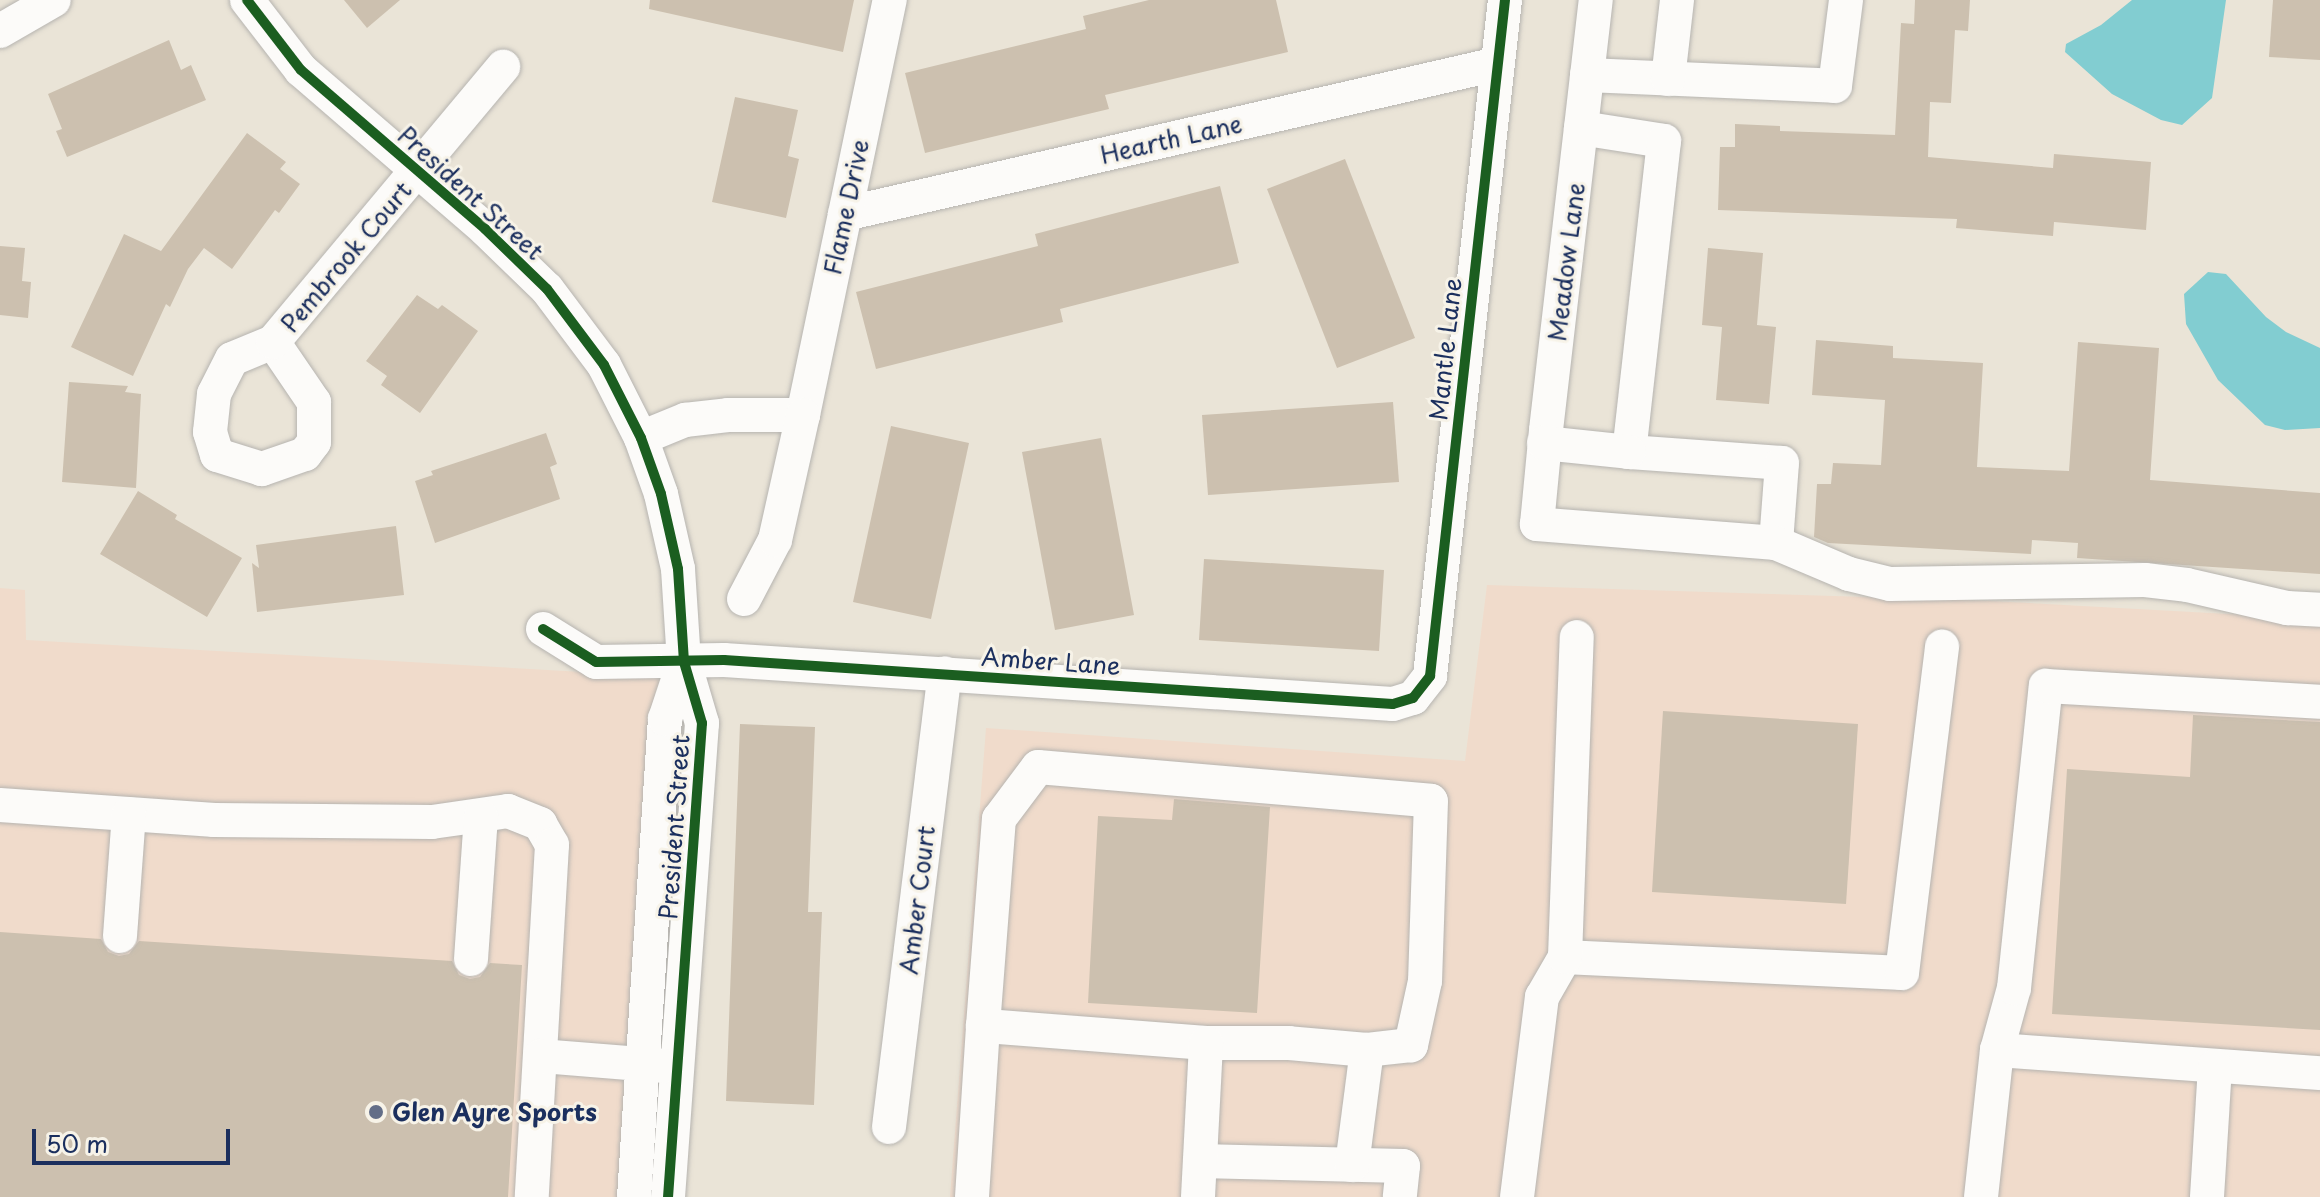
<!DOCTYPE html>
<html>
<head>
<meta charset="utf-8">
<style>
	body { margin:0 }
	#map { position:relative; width:2320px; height:1197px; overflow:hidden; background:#eae4d7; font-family:"Playpen Sans",sans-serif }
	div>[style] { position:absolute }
	.built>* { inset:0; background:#f0dbcb }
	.water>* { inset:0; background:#82cdd1 }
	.building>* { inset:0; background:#ccc0af }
	.roads { filter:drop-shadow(0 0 2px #b6b4b0) drop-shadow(0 0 2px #b6b4b0) }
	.minor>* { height:34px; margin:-17px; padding:0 17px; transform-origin:17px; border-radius:17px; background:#fcfbf9 }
	.cycleway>* { height:10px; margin:-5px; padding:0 5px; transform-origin:5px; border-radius:5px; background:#1b5e20 }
	.dots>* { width:22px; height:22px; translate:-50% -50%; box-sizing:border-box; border:4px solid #f7f3e8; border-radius:50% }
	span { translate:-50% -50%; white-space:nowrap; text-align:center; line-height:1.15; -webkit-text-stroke:6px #f7f3e8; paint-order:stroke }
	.street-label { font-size:24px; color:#1b2f5e }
	.poi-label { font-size:24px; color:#1b2f5e; font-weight:700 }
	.left { translate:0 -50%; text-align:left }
	.scale { position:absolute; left:32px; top:1129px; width:198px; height:36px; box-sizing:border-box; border:4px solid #1b2f5e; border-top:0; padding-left:10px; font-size:24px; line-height:28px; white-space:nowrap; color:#1b2f5e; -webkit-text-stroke:6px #f7f3e8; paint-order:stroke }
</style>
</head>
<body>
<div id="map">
	<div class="built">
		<i style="clip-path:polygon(1487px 585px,1991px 601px,2320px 619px,2320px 1197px,950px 1197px,986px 728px,1465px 761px)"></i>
		<i style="clip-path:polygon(0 588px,25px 590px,26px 640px,669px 677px,623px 1197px,0 1197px)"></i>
	</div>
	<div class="water">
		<i style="clip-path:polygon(2132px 0,2226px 0,2212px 98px,2182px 125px,2161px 120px,2112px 94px,2065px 52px,2066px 44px,2101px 25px)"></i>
		<i style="clip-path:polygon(2208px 272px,2226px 274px,2266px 317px,2286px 332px,2320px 348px,2320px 428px,2285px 430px,2265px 425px,2218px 380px,2186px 324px,2184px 294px)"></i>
	</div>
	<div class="building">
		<i style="clip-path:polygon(344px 0,400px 0,367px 28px)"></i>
		<i style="clip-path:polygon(650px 0,854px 0,843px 52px,649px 9px)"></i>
		<i style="clip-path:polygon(1149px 0,1276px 0,1288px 52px,1105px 95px,1109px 109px,925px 153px,905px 73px,1086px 29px,1083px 16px)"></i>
		<i style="clip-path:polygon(1915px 0,1970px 0,1968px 31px,1955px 30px,1951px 103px,1930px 102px,1928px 157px,2053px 168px,2054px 154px,2151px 162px,2146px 230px,2054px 222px,2053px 236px,1956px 228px,1957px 219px,1718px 210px,1720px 147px,1735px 147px,1735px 124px,1780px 126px,1780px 131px,1895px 135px,1901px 23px,1914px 24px)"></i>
		<i style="clip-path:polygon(2273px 0,2320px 0,2320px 60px,2269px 57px)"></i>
		<i style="clip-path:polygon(169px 40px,181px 70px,191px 65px,206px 100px,67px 157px,56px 131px,62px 129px,48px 94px)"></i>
		<i style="clip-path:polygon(735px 97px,798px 110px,788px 156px,799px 159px,786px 218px,712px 202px)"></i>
		<i style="clip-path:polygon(247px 133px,286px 162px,280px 169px,300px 184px,279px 213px,275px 210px,232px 269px,204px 248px,188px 269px,170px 307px,166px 304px,133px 376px,71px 347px,124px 234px,161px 251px)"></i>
		<i style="clip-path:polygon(1345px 159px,1415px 338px,1337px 368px,1267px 189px)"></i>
		<i style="clip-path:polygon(1220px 186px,1239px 263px,1060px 309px,1063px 322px,876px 369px,856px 292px,1038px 246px,1035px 234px)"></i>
		<i style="clip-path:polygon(0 246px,25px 248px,22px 281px,31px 282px,28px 318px,0 315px)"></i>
		<i style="clip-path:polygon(1708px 248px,1763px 253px,1757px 325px,1776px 327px,1769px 404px,1716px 400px,1722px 327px,1702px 325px)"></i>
		<i style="clip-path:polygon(417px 295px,438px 309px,442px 305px,478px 331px,420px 413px,381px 385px,387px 376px,366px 361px)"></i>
		<i style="clip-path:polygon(1816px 340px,1893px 346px,1893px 358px,1983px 363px,1977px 467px,2069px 471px,2078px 342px,2159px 348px,2150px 480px,2320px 493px,2320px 574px,2077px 558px,2078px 543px,2032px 540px,2031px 554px,1828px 543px,1814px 537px,1817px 484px,1831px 484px,1833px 463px,1881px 465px,1885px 400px,1812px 395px)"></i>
		<i style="clip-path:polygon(69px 382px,128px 386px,125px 392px,141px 394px,136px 488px,62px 482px)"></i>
		<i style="clip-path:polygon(1393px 402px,1399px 482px,1208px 495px,1202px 415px)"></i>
		<i style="clip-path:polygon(891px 426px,969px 443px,931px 619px,853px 602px)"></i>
		<i style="clip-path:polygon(546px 433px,557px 464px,550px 467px,560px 499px,435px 543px,415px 481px,433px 475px,431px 471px)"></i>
		<i style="clip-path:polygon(1101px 438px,1134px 615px,1055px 630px,1022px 452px)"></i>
		<i style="clip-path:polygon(138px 491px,177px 515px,175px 519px,242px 558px,207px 617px,100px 554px)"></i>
		<i style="clip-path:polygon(396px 526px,404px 595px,257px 612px,252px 563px,259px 568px,256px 545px)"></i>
		<i style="clip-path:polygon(1204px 559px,1384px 570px,1379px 651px,1199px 640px)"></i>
		<i style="clip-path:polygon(1663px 711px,1858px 724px,1846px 904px,1652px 892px)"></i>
		<i style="clip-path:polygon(2193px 715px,2320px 722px,2320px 1030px,2052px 1014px,2067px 769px,2190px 777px)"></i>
		<i style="clip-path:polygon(740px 724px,815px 727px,808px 912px,822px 912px,814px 1105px,726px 1101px)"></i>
		<i style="clip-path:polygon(1174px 799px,1270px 807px,1257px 1013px,1088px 1003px,1098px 816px,1172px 820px)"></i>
		<i style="clip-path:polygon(0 932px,101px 939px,108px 952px,119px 956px,129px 954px,139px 941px,452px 961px,459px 975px,470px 979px,480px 977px,490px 963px,522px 965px,508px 1197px,0 1197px)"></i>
	</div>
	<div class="roads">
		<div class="minor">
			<i style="left:247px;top:0;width:88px;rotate:52.4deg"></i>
			<i style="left:301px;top:70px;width:243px;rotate:40.8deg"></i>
			<i style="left:485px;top:229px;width:86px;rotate:44.1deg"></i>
			<i style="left:547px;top:289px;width:95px;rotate:53.1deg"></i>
			<i style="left:604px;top:365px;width:82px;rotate:63.1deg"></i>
			<i style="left:641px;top:438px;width:59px;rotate:70.3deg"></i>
			<i style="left:661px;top:494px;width:77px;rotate:77.2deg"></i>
			<i style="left:678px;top:569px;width:93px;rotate:86.3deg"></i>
			<i style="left:684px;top:662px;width:64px;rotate:73.6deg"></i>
			<i style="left:702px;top:723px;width:475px;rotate:94.1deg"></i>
			<i style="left:0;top:31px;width:62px;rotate:-29.9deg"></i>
			<i style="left:1587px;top:75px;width:248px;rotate:2.5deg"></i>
			<i style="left:1835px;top:86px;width:87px;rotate:-82.7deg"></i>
			<i style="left:1668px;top:79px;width:80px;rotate:-83.5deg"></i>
			<i style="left:1581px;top:128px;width:84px;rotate:8.9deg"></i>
			<i style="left:1664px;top:141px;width:313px;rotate:96.4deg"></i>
			<i style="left:1629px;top:452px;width:153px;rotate:4.1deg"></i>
			<i style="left:1782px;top:463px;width:80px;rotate:94.3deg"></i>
			<i style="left:1776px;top:543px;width:240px;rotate:-175.5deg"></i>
			<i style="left:1537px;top:524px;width:94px;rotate:-84.5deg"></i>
			<i style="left:1546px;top:430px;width:433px;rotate:-83.4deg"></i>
			<i style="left:845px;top:214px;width:669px;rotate:-12.96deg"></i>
			<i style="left:273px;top:342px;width:73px;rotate:55.7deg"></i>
			<i style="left:314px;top:402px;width:40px;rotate:90deg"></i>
			<i style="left:314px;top:442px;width:15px;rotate:127deg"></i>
			<i style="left:305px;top:454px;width:46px;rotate:160.8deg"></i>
			<i style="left:262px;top:469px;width:47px;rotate:-162.7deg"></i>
			<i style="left:217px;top:455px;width:24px;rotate:-107deg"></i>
			<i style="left:210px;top:432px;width:38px;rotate:-84deg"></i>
			<i style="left:214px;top:394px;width:39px;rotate:-63deg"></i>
			<i style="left:232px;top:359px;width:44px;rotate:-22.5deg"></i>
			<i style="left:273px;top:342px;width:359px;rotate:-50.1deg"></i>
			<i style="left:641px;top:438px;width:48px;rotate:-22.2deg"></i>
			<i style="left:685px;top:420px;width:43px;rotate:-6.6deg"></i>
			<i style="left:728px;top:415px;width:75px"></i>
			<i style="left:803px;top:415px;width:424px;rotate:-78.2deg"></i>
			<i style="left:1544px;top:443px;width:85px;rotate:6deg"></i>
			<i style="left:1776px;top:543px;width:79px;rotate:23deg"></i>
			<i style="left:1849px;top:574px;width:42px;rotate:13.7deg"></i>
			<i style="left:1890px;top:584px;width:255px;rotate:-0.9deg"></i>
			<i style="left:2145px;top:580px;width:42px;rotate:6.8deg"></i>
			<i style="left:2187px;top:585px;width:103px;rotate:13deg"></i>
			<i style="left:2287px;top:608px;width:33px;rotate:3deg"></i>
			<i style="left:744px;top:599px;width:67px;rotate:-62.3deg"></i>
			<i style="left:775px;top:540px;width:128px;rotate:-77.4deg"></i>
			<i style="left:543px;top:629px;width:62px;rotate:31.9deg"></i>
			<i style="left:596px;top:662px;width:128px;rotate:-0.9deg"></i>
			<i style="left:724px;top:660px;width:670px;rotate:3.76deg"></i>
			<i style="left:1393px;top:704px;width:21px;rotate:-17deg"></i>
			<i style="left:1413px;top:698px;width:28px;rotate:-52deg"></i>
			<i style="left:1430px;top:676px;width:680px;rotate:-83.67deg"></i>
			<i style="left:0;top:805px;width:215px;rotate:4deg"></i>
			<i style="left:214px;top:820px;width:218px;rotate:0.5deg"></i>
			<i style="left:432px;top:822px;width:77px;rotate:-8.2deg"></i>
			<i style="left:508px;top:811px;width:35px;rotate:22deg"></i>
			<i style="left:540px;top:824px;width:24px;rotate:60deg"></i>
			<i style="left:552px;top:845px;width:353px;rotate:93.3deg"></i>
			<i style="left:120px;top:936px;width:122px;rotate:-85.8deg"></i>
			<i style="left:1565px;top:957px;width:337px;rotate:2.7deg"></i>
			<i style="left:1902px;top:973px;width:329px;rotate:-83deg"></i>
			<i style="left:471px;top:959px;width:143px;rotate:-86deg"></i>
			<i style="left:1997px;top:1050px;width:324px;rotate:4.1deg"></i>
			<i style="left:541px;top:1056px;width:123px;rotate:4.6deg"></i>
			<i style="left:889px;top:1127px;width:457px;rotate:-83deg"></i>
			<i style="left:1200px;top:1161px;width:203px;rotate:1.4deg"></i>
			<i style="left:1403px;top:1166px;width:31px;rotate:96deg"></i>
			<i style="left:1352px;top:1165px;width:116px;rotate:-82.6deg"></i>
			<i style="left:634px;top:1197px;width:479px;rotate:-86.3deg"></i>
			<i style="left:665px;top:719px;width:60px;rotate:-71.6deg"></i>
			<i style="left:972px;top:1197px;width:171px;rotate:-86.3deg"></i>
			<i style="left:983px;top:1026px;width:208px;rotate:-85.6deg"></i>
			<i style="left:999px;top:819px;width:65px;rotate:-53.1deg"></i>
			<i style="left:1038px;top:767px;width:394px;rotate:4.9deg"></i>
			<i style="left:1431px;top:801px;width:180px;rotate:91.9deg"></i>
			<i style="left:1425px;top:981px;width:66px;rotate:102.3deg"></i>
			<i style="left:1411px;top:1045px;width:44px;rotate:173.5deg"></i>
			<i style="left:1367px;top:1050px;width:78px;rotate:-174.9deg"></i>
			<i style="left:1289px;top:1043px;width:83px;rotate:180deg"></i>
			<i style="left:1206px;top:1043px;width:224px;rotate:-175.6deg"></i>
			<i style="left:1198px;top:1197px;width:154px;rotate:-87deg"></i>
			<i style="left:1517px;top:1197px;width:202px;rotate:-82.9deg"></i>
			<i style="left:1542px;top:997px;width:46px;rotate:-60.1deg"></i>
			<i style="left:1565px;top:957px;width:320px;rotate:-87.9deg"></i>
			<i style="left:1981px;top:1197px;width:148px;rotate:-83.8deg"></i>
			<i style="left:1997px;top:1050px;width:64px;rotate:-74.7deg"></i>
			<i style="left:2014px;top:988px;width:304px;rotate:-84deg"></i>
			<i style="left:2046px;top:686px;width:274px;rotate:3.3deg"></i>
			<i style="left:2207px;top:1197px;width:131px;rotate:-86.5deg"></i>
		</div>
	</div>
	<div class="cycleway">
		<i style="left:247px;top:0;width:88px;rotate:52.4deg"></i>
		<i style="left:301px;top:70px;width:243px;rotate:40.8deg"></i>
		<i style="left:485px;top:229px;width:86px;rotate:44.1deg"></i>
		<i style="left:547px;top:289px;width:95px;rotate:53.1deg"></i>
		<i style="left:604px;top:365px;width:82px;rotate:63.1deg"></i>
		<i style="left:641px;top:438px;width:59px;rotate:70.3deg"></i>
		<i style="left:661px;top:494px;width:77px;rotate:77.2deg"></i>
		<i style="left:678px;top:569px;width:93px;rotate:86.3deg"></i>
		<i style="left:684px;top:662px;width:64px;rotate:73.6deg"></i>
		<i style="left:702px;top:723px;width:475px;rotate:94.1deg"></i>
		<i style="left:543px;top:629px;width:62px;rotate:31.9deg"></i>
		<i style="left:596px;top:662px;width:128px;rotate:-0.9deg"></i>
		<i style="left:724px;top:660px;width:670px;rotate:3.76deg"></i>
		<i style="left:1393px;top:704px;width:21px;rotate:-17deg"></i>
		<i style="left:1413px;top:698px;width:28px;rotate:-52deg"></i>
		<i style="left:1430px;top:676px;width:680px;rotate:-83.67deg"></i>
	</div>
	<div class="dots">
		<i style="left:376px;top:1112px;background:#636e88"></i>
	</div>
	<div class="street-label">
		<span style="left:1171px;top:139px;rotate:-13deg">Hearth Lane</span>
		<span style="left:471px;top:193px;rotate:42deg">President Street</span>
		<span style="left:846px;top:207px;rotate:-78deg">Flame Drive</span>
		<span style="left:346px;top:257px;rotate:-50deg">Pembrook Court</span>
		<span style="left:1566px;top:262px;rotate:-83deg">Meadow Lane</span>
		<span style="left:1445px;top:349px;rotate:-84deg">Mantle Lane</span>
		<span style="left:1051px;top:661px;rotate:4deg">Amber Lane</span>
		<span style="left:674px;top:827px;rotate:-86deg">President Street</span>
		<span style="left:917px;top:900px;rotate:-83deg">Amber Court</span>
	</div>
	<div class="poi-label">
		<span class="left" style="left:392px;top:1112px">Glen Ayre Sports</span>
	</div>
	<div class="scale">50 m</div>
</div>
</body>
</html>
